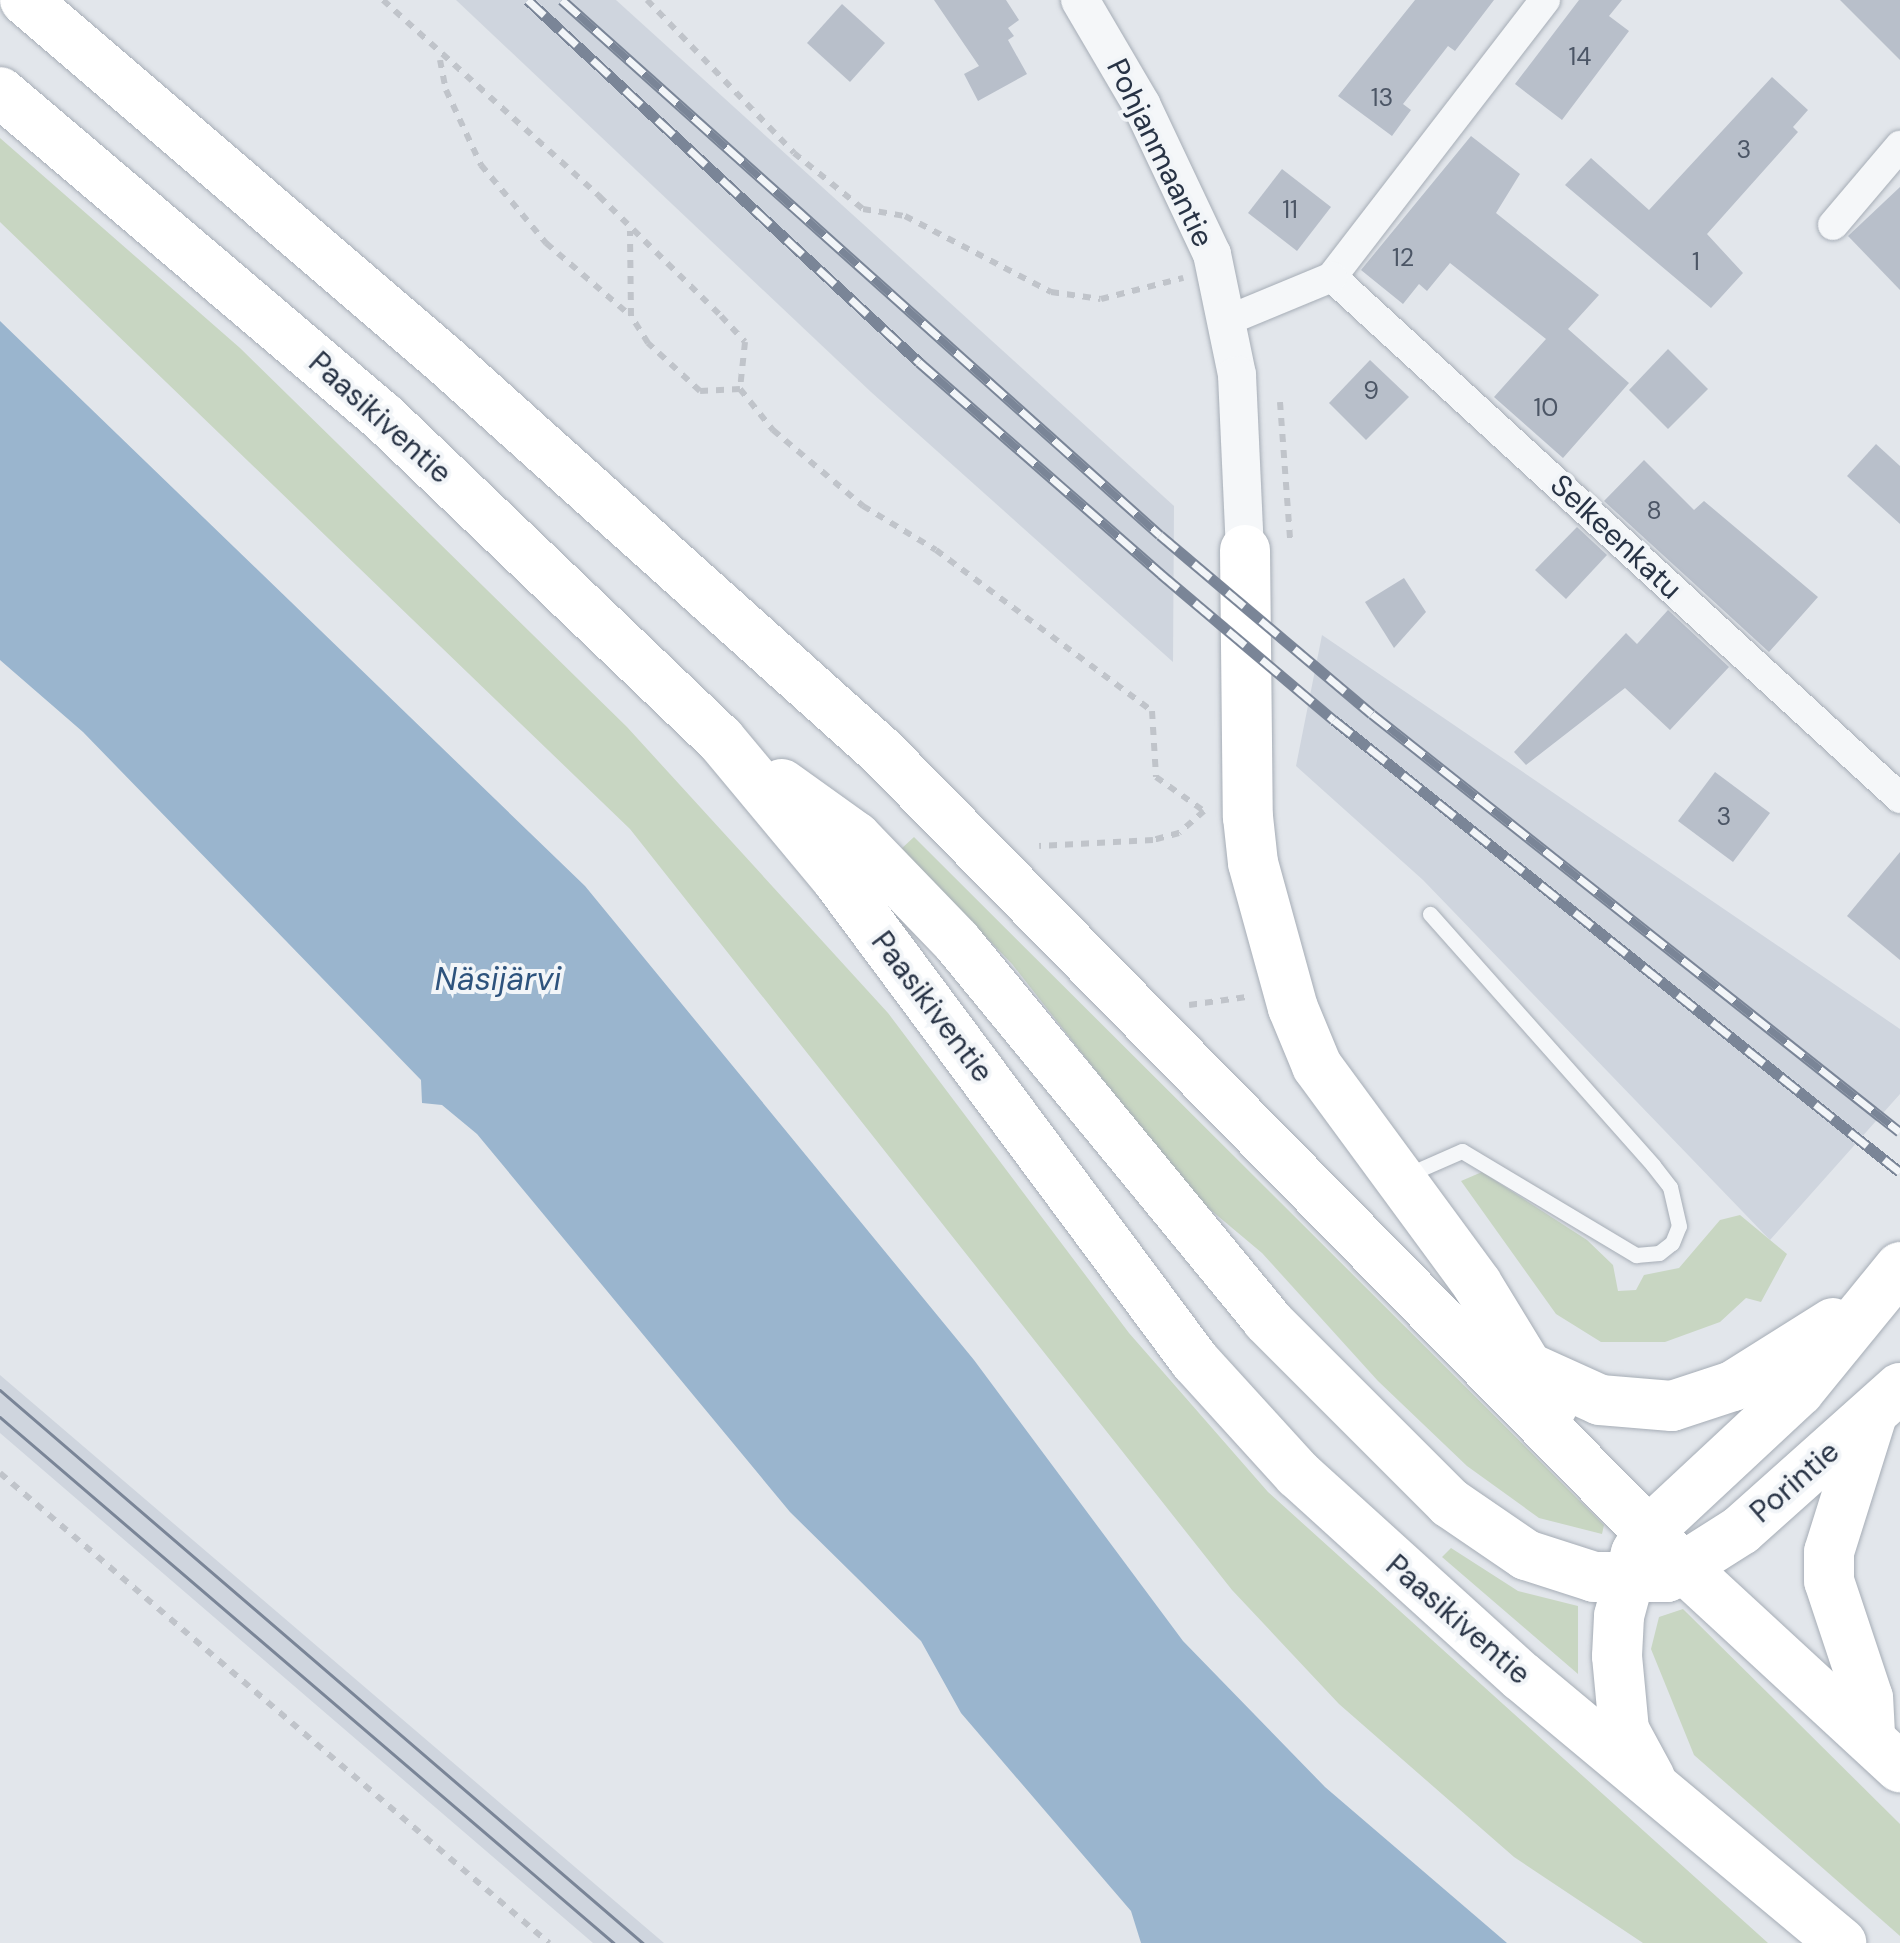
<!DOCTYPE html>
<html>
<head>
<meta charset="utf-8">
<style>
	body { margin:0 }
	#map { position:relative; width:1900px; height:1943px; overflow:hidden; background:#e2e6eb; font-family:"DM Sans",sans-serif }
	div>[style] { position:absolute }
	.built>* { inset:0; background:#cfd5de }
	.green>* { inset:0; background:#c8d6c2 }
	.water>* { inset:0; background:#9ab5ce }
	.building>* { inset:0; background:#b8bfca }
	.path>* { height:6px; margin-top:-3px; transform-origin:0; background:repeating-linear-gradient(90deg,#c0c4ca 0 8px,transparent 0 16px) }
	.roads { filter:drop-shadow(0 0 2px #a6adb6) drop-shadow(0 0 2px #a6adb6) }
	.service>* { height:15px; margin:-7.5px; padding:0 7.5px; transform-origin:7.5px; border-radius:7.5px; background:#f5f7f9 }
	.minor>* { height:30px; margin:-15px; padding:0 15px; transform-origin:15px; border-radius:15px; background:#f5f7f9 }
	.tertiary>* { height:38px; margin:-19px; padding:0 19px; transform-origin:19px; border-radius:19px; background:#f5f7f9 }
	.trunk>* { height:50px; margin:-25px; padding:0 25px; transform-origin:25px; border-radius:25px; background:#fff }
	.tram>* { height:2.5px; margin:-1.25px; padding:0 1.25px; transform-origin:1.25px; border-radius:1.25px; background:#7a8597 }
	.rail>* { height:11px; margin-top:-5.5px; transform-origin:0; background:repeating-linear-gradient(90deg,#f2f5f8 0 22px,#7a8597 0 44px); box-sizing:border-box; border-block:2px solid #7a8597 }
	span { translate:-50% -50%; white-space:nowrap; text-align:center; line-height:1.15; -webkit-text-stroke:8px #f2f5f8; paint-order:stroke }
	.number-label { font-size:25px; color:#4c5666 }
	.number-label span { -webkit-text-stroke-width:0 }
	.street-label { font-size:30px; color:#283345 }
	.water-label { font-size:32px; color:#2e537d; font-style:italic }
</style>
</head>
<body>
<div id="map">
	<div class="built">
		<i style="clip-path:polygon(456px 0,616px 0,1174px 506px,1173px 662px,871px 392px)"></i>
		<i style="clip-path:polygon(1322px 635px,1900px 1029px,1900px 1094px,1770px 1240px,1423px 880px,1296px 766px)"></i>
		<i style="clip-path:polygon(0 1375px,603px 1891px,664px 1943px,593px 1943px,0 1433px)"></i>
	</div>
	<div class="green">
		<i style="clip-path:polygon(0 138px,240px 348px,627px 727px,888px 1013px,1129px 1333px,1268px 1492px,1768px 1943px,1643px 1943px,1514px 1857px,1339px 1704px,1232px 1590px,630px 829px,0 222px)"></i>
		<i style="clip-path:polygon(914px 837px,1604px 1525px,1602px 1534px,1539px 1518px,1467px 1466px,1378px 1381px,1262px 1253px,1194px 1196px,1012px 964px,901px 849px)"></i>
		<i style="clip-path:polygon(1482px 1172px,1587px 1240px,1613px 1265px,1618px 1291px,1636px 1290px,1644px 1275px,1679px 1268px,1720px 1220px,1740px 1215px,1787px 1254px,1761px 1302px,1746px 1298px,1720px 1322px,1665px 1342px,1601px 1342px,1556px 1314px,1461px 1181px)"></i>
		<i style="clip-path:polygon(1451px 1548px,1518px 1591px,1578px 1606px,1578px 1674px,1442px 1557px)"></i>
		<i style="clip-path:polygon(1683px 1609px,1900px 1824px,1900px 1936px,1694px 1755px,1651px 1649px,1659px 1617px)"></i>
	</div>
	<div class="water">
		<i style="clip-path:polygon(0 321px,585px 886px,974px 1360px,1183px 1641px,1325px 1787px,1507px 1943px,1141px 1943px,1131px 1911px,961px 1713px,921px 1641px,790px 1512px,477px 1134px,442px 1105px,422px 1103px,421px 1080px,83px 732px,0 660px)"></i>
	</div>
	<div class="building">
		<i style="clip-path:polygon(934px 0,1006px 0,1019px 20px,1008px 28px,1014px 36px,1008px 40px,1027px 74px,978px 101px,964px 74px,979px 66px)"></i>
		<i style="clip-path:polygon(1415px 0,1494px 0,1455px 51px,1448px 46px,1403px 104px,1411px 110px,1392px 136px,1338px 96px)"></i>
		<i style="clip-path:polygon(1579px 0,1622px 0,1609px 16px,1629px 31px,1562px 120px,1515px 84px)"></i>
		<i style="clip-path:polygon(1840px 0,1900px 0,1900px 60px)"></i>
		<i style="clip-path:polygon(842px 4px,885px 43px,850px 82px,807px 43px)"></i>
		<i style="clip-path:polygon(1772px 77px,1808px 110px,1793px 127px,1798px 132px,1707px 234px,1743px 273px,1711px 308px,1565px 185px,1591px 158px,1649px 210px)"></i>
		<i style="clip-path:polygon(1471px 136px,1520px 174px,1496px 213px,1599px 295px,1568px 329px,1629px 383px,1563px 458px,1494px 397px,1546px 339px,1450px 263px,1427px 291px,1419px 284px,1403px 304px,1361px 270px)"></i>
		<i style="clip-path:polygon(1282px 169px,1331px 207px,1297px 251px,1248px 213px)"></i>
		<i style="clip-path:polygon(1900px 187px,1900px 290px,1848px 236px)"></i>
		<i style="clip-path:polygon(1668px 349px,1708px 389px,1668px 429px,1629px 390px)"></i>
		<i style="clip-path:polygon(1370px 360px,1409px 397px,1366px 440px,1329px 403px)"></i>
		<i style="clip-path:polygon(1876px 444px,1900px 466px,1900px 524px,1847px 476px)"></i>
		<i style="clip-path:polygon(1644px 460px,1694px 510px,1704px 501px,1818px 597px,1769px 652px,1604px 501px)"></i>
		<i style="clip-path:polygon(1577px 527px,1607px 555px,1566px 599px,1535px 570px)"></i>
		<i style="clip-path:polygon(1404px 578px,1426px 612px,1394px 648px,1365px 602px)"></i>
		<i style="clip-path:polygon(1668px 610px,1729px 667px,1670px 730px,1625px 688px,1526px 765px,1514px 752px,1626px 633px,1637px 644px)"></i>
		<i style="clip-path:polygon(1715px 772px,1770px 813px,1733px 862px,1678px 821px)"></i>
		<i style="clip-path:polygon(1900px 852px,1900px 960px,1847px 916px)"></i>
	</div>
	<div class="path">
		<i style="left:383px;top:0;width:292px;rotate:42.2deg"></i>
		<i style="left:599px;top:196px;width:171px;rotate:44.5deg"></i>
		<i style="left:721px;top:316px;width:35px;rotate:47deg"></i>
		<i style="left:745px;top:342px;width:47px;rotate:96.1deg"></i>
		<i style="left:740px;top:389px;width:40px;rotate:177.1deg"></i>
		<i style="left:700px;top:391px;width:71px;rotate:-137.3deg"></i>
		<i style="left:648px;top:343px;width:32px;rotate:-122deg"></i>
		<i style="left:631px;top:316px;width:85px;rotate:-90.7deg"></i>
		<i style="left:647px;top:0;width:212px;rotate:46.1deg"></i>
		<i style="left:794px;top:153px;width:89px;rotate:39.1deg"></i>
		<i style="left:863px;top:209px;width:43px;rotate:9.5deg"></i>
		<i style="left:905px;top:216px;width:165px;rotate:27.5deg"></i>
		<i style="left:1051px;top:292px;width:50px;rotate:8deg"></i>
		<i style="left:1101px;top:299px;width:85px;rotate:-14.4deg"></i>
		<i style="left:440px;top:60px;width:31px;rotate:79deg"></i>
		<i style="left:446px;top:90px;width:83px;rotate:65deg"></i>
		<i style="left:481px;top:165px;width:102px;rotate:50.2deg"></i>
		<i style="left:546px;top:243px;width:112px;rotate:40.7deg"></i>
		<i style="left:740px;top:389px;width:53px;rotate:51.2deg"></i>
		<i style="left:773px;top:430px;width:118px;rotate:40.2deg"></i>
		<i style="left:863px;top:506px;width:85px;rotate:31.1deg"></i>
		<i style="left:936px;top:550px;width:269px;rotate:36.7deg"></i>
		<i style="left:1152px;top:711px;width:66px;rotate:86.5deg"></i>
		<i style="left:1156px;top:777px;width:59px;rotate:35.3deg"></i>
		<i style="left:1204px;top:811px;width:33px;rotate:139deg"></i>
		<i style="left:1179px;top:833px;width:27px;rotate:165deg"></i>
		<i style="left:1153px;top:840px;width:114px;rotate:177deg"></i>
		<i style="left:1280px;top:402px;width:137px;rotate:85.8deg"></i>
		<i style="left:1189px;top:1005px;width:58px;rotate:-8deg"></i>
		<i style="left:0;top:1473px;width:723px;rotate:40.57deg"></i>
	</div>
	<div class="roads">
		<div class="service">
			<i style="left:1407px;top:1175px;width:60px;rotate:-23.6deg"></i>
			<i style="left:1462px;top:1151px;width:203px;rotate:30.9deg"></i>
			<i style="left:1636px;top:1255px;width:23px;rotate:-5deg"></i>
			<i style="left:1659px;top:1253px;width:16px;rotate:-38deg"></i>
			<i style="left:1672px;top:1243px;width:18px;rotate:-68deg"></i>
			<i style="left:1679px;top:1226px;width:40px;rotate:-103deg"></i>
			<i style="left:1670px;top:1187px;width:28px;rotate:-128deg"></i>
			<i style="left:1653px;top:1165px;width:336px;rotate:-131.6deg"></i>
		</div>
		<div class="minor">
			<i style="left:1545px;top:0;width:349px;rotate:127.6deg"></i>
			<i style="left:1332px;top:277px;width:771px;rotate:42.53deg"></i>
			<i style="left:1833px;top:225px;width:104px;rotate:-49.7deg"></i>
			<i style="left:1226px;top:321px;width:115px;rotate:-22.5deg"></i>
		</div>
		<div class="tertiary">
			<i style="left:1080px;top:0;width:121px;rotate:59.6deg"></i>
			<i style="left:1141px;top:104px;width:166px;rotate:64.7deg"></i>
			<i style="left:1212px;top:254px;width:124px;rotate:78.3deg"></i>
			<i style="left:1237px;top:375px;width:175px;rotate:87.4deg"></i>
		</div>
		<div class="trunk">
			<i style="left:25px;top:0;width:556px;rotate:40.62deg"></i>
			<i style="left:447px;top:362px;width:583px;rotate:41.87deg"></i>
			<i style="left:881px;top:751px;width:1146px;rotate:45.5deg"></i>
			<i style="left:1684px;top:1568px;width:294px;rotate:42.7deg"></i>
			<i style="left:0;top:92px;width:504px;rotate:40.33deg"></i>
			<i style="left:384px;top:418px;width:466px;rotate:43.7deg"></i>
			<i style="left:721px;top:740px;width:180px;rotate:50.2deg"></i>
			<i style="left:836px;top:878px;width:602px;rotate:53.38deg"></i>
			<i style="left:1195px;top:1361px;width:153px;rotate:47.7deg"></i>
			<i style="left:1298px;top:1474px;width:301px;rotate:42.2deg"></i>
			<i style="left:1521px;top:1676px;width:417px;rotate:39.8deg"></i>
			<i style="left:1245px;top:550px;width:267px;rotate:89.4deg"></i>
			<i style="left:1248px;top:817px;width:46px;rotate:83.8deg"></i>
			<i style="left:1253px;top:863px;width:150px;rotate:74.6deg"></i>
			<i style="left:1293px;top:1008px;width:63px;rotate:67.5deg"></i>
			<i style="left:1317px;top:1066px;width:270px;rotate:53.7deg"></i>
			<i style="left:1477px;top:1284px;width:144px;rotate:58.6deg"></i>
			<i style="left:782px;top:784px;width:91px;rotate:35.6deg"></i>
			<i style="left:856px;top:837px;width:146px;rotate:46.1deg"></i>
			<i style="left:957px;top:942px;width:489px;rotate:50.6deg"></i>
			<i style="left:1267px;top:1320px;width:259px;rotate:45deg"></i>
			<i style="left:1450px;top:1503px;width:92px;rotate:34.4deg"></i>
			<i style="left:1526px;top:1555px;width:71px;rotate:17.9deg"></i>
			<i style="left:1594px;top:1577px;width:73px"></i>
			<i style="left:1667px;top:1577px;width:88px;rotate:-32.4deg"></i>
			<i style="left:1741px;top:1530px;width:213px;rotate:-41.8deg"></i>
			<i style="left:1523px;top:1365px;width:85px;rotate:24.4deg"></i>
			<i style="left:1600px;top:1400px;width:72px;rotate:4.8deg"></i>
			<i style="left:1672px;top:1406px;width:64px;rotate:-18.2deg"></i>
			<i style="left:1733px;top:1386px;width:118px;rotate:-32.2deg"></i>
			<i style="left:1870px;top:1734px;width:36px;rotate:-93deg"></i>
			<i style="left:1868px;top:1698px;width:123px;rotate:-108.4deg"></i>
			<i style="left:1829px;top:1581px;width:29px;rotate:-90deg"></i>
			<i style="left:1829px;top:1552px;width:140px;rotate:-72.6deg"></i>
			<i style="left:1650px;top:1778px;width:55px;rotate:-118.4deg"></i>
			<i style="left:1624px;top:1730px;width:74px;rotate:-95.4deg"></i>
			<i style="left:1617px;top:1656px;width:40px;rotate:-87.1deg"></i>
			<i style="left:1619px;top:1616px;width:65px;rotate:-74.9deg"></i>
			<i style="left:1636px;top:1553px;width:24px;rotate:-60deg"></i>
			<i style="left:1648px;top:1532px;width:207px;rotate:-43deg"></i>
			<i style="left:1799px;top:1391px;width:160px;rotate:-50.8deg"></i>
		</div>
	</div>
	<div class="tram">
		<i style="left:0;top:1390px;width:848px;rotate:40.7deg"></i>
		<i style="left:0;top:1417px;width:808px;rotate:40.59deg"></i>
	</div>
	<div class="rail">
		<i style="left:528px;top:0;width:533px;rotate:42.79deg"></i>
		<i style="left:919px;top:362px;width:322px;rotate:41.2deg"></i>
		<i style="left:1161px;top:574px;width:226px;rotate:40.2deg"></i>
		<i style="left:1334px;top:720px;width:724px;rotate:38.61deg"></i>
		<i style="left:562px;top:0;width:802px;rotate:41.82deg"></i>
		<i style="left:1160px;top:535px;width:277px;rotate:40.2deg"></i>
		<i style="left:1372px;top:714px;width:673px;rotate:38.37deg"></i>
	</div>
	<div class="number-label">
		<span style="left:1580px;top:57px">14</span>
		<span style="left:1382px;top:98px">13</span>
		<span style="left:1744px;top:150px">3</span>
		<span style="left:1290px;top:210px">11</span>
		<span style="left:1403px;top:258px">12</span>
		<span style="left:1696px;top:262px">1</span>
		<span style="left:1371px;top:391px">9</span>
		<span style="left:1546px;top:408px">10</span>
		<span style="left:1654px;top:511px">8</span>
		<span style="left:1724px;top:817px">3</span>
	</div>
	<div class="street-label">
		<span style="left:1160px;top:153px;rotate:64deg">Pohjanmaantie</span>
		<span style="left:380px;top:418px;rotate:42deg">Paasikiventie</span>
		<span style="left:1616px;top:537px;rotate:43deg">Selkeenkatu</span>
		<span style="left:932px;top:1007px;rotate:53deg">Paasikiventie</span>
		<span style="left:1795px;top:1482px;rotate:-41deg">Porintie</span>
		<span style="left:1458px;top:1620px;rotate:41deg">Paasikiventie</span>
	</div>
	<div class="water-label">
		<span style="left:498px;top:979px">Näsijärvi</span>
	</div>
</div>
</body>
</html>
